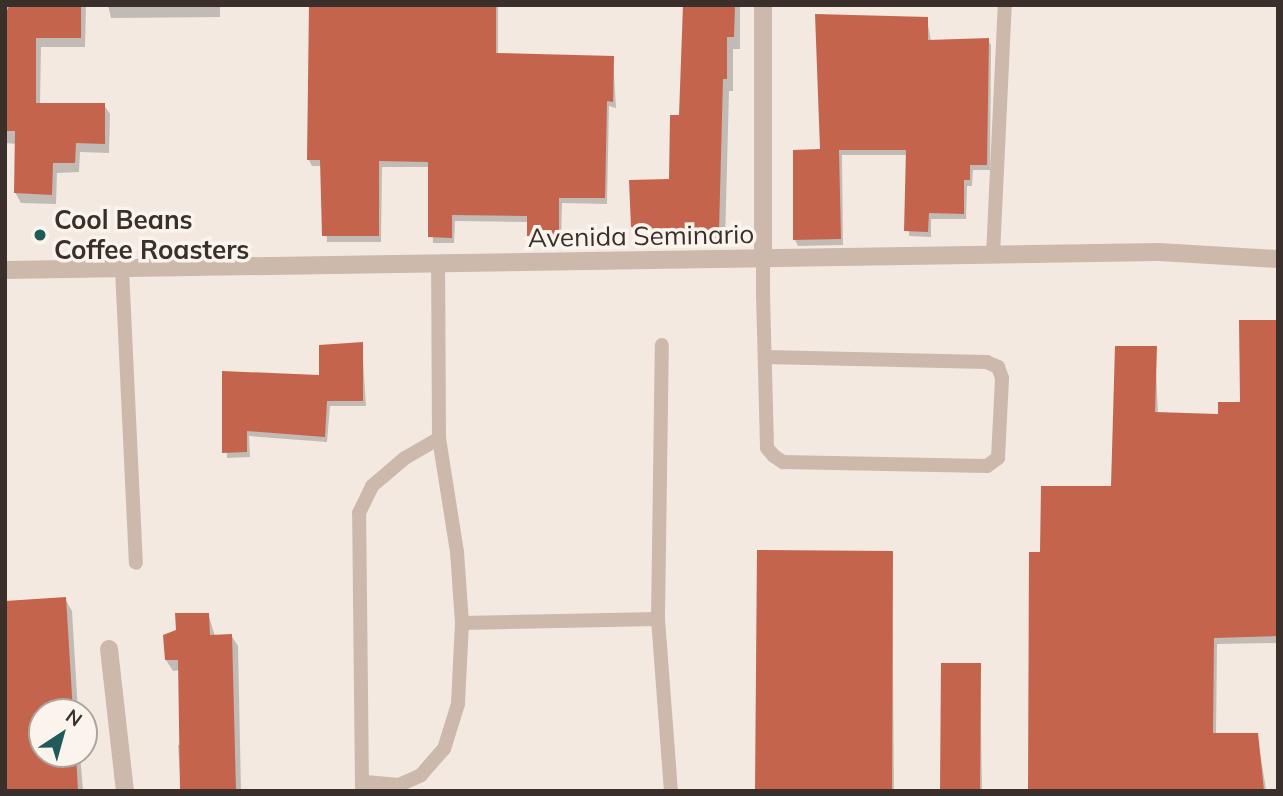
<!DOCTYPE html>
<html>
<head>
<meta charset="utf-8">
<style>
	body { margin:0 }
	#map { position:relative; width:1283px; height:796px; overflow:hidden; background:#f3e9e1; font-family:Mulish,sans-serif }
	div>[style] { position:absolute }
	.shadow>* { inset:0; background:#0003 }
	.building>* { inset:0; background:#c4644d }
	.service>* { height:14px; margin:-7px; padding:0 7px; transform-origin:7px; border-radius:7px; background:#ccb9ac }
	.minor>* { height:18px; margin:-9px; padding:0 9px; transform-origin:9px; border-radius:9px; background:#ccb9ac }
	.tertiary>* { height:18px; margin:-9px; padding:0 9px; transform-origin:9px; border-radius:9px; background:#ccb9ac }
	.dots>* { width:19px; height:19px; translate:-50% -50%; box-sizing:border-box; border:4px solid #faf4ed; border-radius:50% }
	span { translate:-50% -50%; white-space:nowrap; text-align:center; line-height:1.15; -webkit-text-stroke:7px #faf4ed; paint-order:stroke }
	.poi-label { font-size:26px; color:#3a2f2b; font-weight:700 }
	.left { translate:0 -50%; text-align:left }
	.street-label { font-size:26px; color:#3a2f2b }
	.frame { position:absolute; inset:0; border:7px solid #3a2f2b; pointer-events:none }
	.north { position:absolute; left:28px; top:698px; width:70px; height:70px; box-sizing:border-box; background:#faf4ed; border:2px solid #ada59f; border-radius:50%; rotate:36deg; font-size:19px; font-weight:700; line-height:28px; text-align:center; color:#3a2f2b }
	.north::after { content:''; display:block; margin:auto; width:24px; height:32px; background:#205a5b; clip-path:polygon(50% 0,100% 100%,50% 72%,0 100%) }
</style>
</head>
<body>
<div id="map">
	<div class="shadow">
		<i style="clip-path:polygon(5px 5px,86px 5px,85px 47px,41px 47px,40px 105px,104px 105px,110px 114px,109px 153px,80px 152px,79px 172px,57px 173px,56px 204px,21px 203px,16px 194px,16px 144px,5px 143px)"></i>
		<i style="clip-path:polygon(108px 5px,220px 5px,220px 17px,111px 18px)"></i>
		<i style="clip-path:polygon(310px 5px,498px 5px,498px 55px,613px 58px,616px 108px,609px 106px,607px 204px,562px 203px,561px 242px,532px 242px,529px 222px,455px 221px,454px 243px,433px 243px,430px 167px,382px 167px,381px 242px,327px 242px,322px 166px,312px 166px,309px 160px)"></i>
		<i style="clip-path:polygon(684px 5px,740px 5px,740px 49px,733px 49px,733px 91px,729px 91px,725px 243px,640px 240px,632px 227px,671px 180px,681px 116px)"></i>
		<i style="clip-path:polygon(927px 19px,931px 41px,988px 40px,991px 45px,990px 170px,973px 170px,972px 186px,967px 186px,966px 219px,931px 219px,931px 237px,909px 236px,908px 155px,842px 155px,843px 245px,798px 246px,795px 240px,822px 151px)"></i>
		<i style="clip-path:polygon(1278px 322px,1278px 643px,1217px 644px,1216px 735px,1257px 734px,1266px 789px,1278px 791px,1029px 791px,1042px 554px,1113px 488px,1155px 348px,1158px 414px,1220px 416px,1241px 403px)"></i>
		<i style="clip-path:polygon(362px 343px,366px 406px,330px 406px,327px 442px,249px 436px,250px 457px,227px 458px,223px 373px,321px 377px)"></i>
		<i style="clip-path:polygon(892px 553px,894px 791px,757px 791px)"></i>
		<i style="clip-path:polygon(65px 599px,72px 611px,78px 712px,42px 712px,42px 754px,80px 754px,83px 791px,5px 791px)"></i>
		<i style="clip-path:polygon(208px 614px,215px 636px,231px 635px,238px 646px,241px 791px,181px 791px,178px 745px,185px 745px,181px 670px,173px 671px,166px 660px)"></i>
		<i style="clip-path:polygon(980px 665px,982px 791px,942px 791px)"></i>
	</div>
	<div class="building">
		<i style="clip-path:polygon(10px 5px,81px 5px,81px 38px,36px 38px,36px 103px,105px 103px,105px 144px,76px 143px,75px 163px,53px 163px,52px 195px,14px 193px,15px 131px,5px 131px,5px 14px)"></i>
		<i style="clip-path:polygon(309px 5px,496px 5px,496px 53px,614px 56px,613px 102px,607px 101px,605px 198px,559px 198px,559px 236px,527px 236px,527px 216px,452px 215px,452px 238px,428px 237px,428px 162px,379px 161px,379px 236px,322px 236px,320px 160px,307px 160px)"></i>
		<i style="clip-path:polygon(683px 5px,735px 5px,734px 37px,727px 37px,727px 79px,723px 79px,719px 231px,631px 227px,629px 180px,669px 179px,670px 115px,679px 115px)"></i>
		<i style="clip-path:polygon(815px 14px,928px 17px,928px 40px,989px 38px,987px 165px,970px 165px,970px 180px,964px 180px,964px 214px,929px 213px,928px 232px,904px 231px,906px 150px,839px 150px,841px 239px,793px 240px,793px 150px,820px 149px)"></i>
		<i style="clip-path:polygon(1239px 320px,1278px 320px,1278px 636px,1214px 638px,1213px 733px,1258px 733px,1264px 791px,1028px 791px,1029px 552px,1040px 552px,1041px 486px,1111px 486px,1115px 346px,1157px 346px,1155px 412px,1218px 414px,1218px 402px,1240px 402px)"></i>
		<i style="clip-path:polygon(363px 342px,363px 401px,327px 401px,325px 437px,247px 431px,247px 452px,222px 453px,222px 371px,319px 375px,319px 345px)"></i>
		<i style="clip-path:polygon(757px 550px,893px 551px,892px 791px,755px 791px)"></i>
		<i style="clip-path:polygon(66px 597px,73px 712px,42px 712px,42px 754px,76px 754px,78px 791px,5px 791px,5px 601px)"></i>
		<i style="clip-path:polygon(175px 613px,209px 613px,210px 635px,232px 634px,236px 791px,180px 791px,178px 660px,165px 660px,163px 635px,176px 630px)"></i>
		<i style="clip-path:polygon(941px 663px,981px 663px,980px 791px,940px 791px)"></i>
	</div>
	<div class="service">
		<i style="left:993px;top:255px;width:250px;rotate:-87.3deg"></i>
		<i style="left:763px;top:260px;width:34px;rotate:90deg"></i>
		<i style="left:763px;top:294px;width:154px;rotate:88.5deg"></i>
		<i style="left:767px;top:448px;width:11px;rotate:49deg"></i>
		<i style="left:774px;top:456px;width:11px;rotate:34deg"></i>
		<i style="left:783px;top:462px;width:204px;rotate:1.1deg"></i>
		<i style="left:987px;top:466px;width:14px;rotate:-36deg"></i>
		<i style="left:998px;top:458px;width:80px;rotate:-87.1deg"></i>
		<i style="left:1002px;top:378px;width:12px;rotate:-110deg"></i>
		<i style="left:998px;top:367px;width:12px;rotate:-156deg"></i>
		<i style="left:987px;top:362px;width:222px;rotate:-178.7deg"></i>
		<i style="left:122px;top:269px;width:294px;rotate:87.3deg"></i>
		<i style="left:658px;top:619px;width:274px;rotate:-89.2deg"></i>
		<i style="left:462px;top:623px;width:196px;rotate:-1.2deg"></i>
		<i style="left:658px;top:619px;width:172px;rotate:85.7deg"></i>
		<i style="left:365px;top:782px;width:34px;rotate:5deg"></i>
		<i style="left:399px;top:785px;width:24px;rotate:-24deg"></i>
		<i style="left:421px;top:775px;width:35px;rotate:-49deg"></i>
		<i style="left:444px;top:749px;width:47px;rotate:-72.7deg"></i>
		<i style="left:458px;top:704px;width:81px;rotate:-87.2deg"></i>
		<i style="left:462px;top:623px;width:71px;rotate:-94deg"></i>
		<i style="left:457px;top:552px;width:115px;rotate:-99deg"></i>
		<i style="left:439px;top:438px;width:173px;rotate:-90.3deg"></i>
		<i style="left:362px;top:789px;width:276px;rotate:-90.6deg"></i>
		<i style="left:359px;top:513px;width:30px;rotate:-64deg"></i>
		<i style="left:372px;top:486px;width:43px;rotate:-40.3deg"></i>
		<i style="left:405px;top:458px;width:39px;rotate:-30deg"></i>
	</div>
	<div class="minor">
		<i style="left:763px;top:5px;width:255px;rotate:90deg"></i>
		<i style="left:109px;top:649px;width:143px;rotate:83.6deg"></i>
	</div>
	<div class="tertiary">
		<i style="left:5px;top:270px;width:1154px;rotate:-0.89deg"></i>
		<i style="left:1159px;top:252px;width:119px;rotate:3.4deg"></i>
	</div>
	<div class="dots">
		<i style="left:40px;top:235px;background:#205a5b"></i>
	</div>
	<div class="poi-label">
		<span class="left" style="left:54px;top:235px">Cool Beans<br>Coffee Roasters</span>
	</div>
	<div class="street-label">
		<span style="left:641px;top:236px;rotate:-1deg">Avenida Seminario</span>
	</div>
	<div class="frame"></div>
	<div class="north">N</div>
</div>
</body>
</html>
